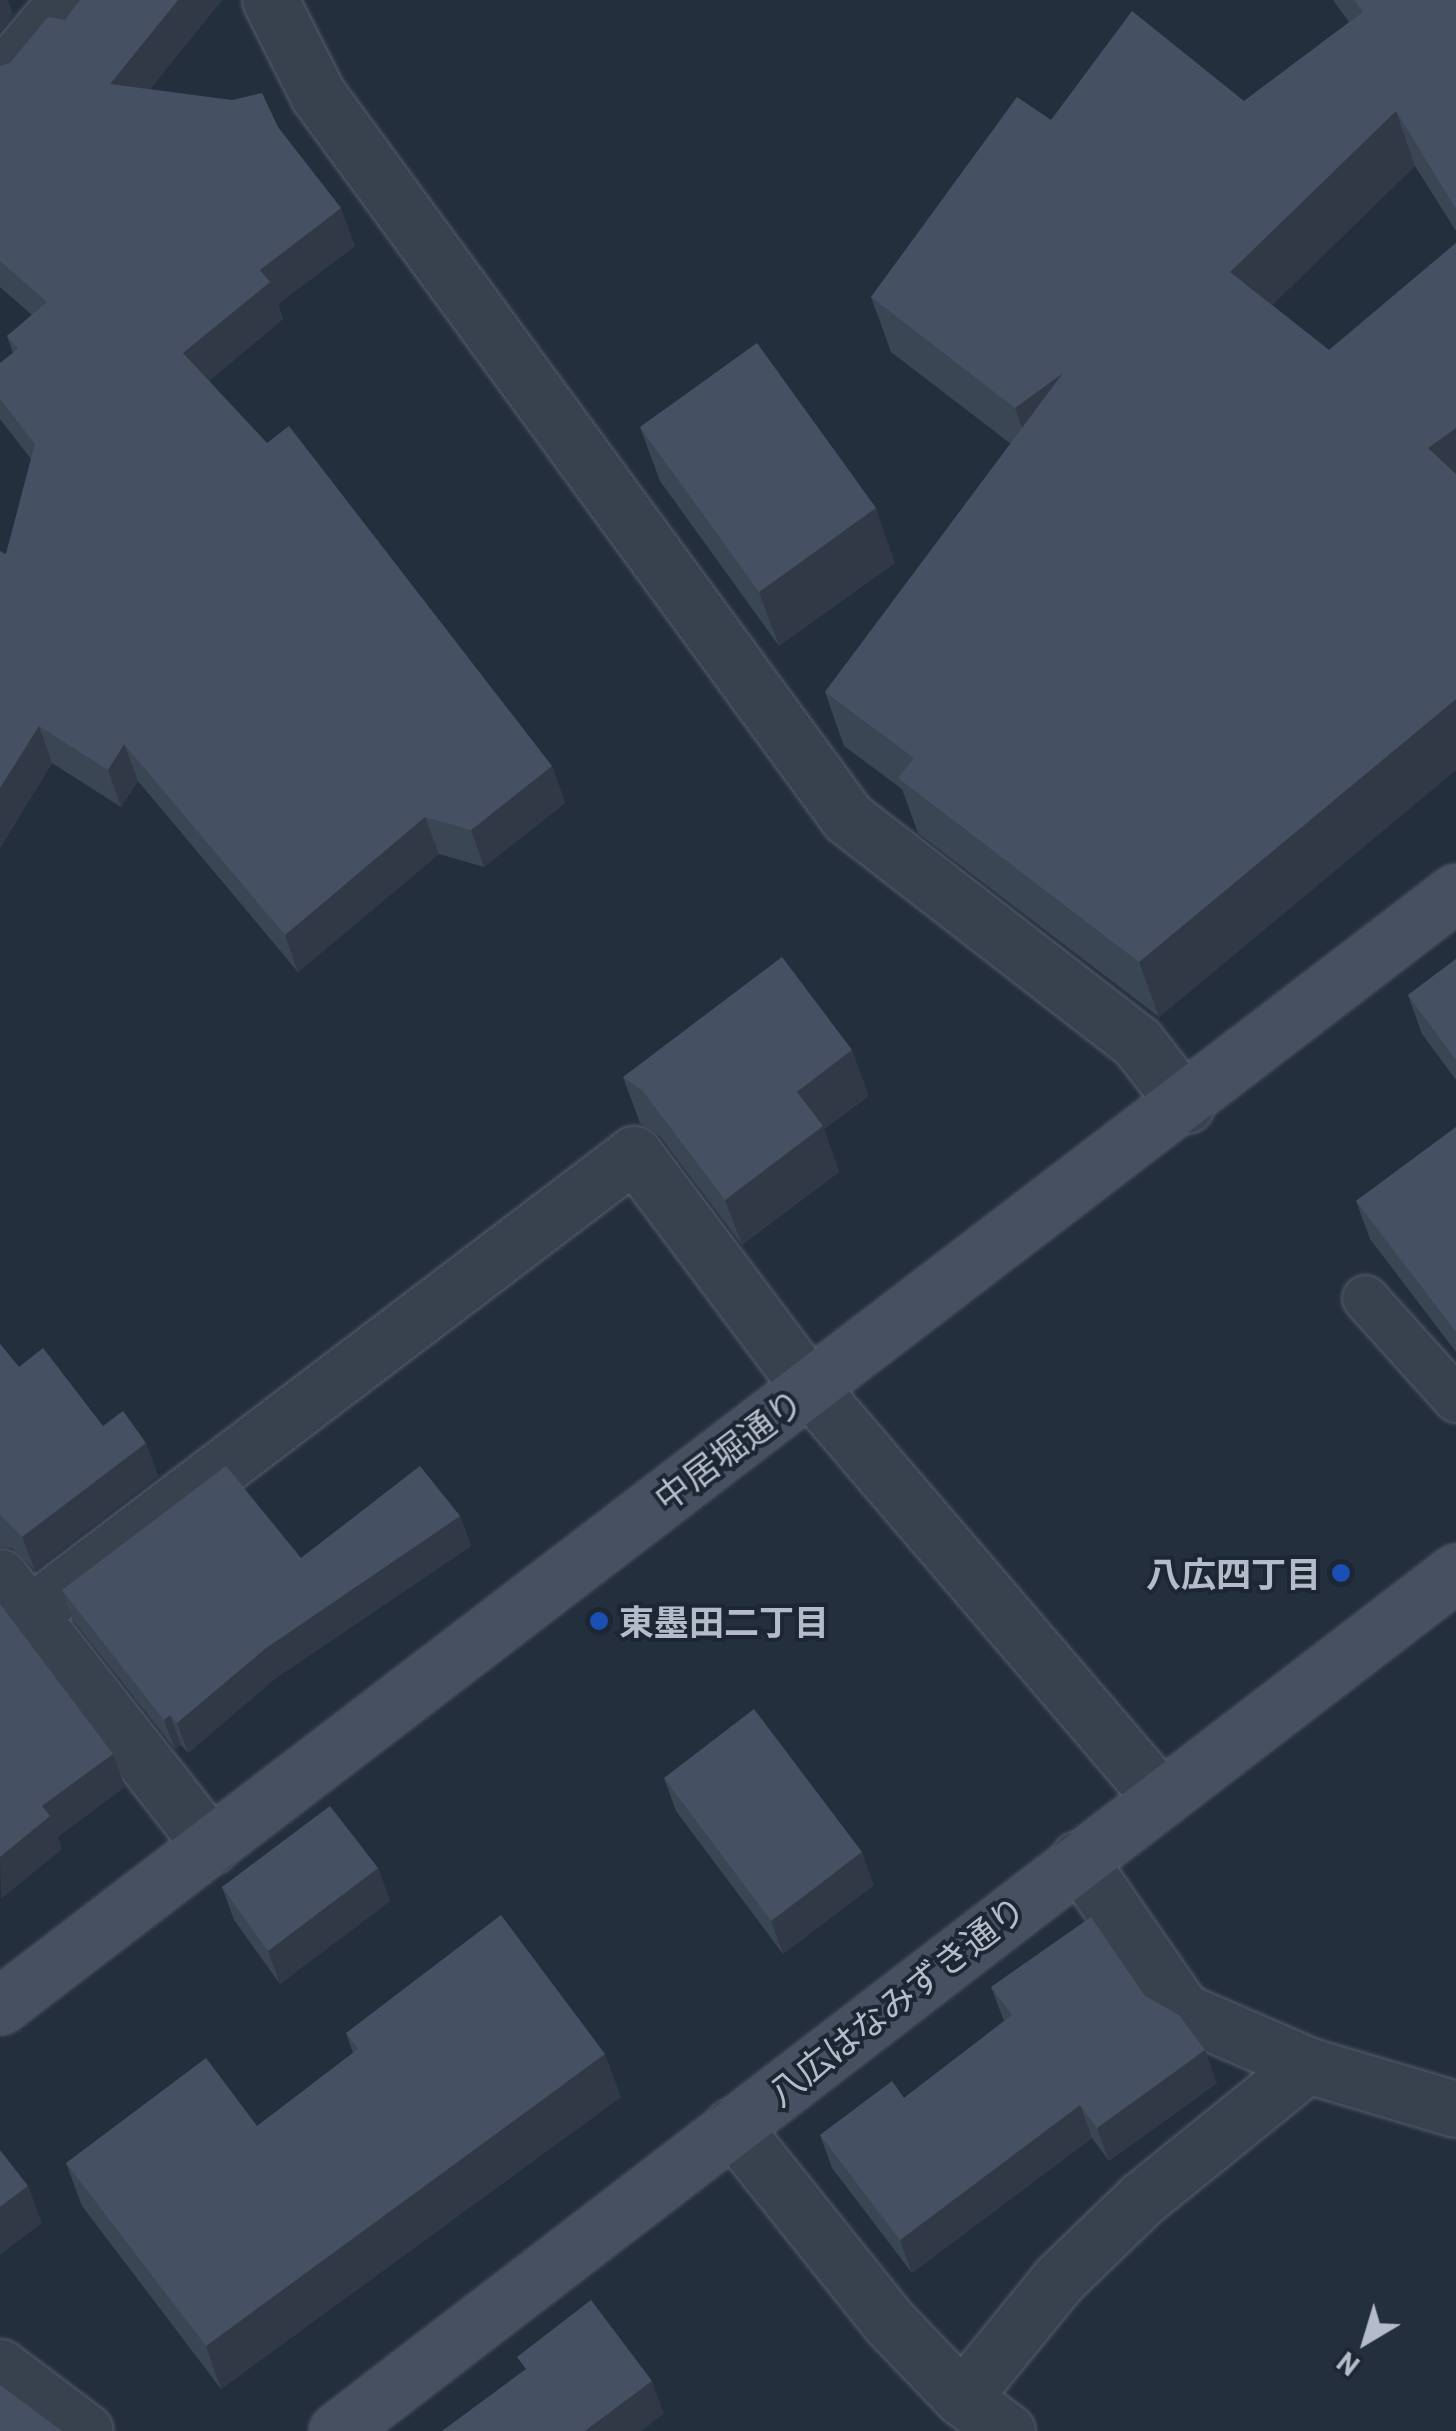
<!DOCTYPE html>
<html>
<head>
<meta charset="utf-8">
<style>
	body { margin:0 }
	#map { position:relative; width:1456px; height:2431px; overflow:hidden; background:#242f3e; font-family:Barlow,"Noto Sans JP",sans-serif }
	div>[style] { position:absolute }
	.roads { filter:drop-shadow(0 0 2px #565f6c) drop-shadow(0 0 2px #565f6c) }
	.lane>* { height:45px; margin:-22.5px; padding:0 22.5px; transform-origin:22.5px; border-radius:22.5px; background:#38414e }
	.street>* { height:55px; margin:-27.5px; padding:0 27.5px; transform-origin:27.5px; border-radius:27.5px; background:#38414e }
	.secondary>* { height:55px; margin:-27.5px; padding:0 27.5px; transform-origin:27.5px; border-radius:27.5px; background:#465061 }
	.wall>* { inset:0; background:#3b4654 }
	.shaded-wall>* { inset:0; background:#303945 }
	.building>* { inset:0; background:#455162 }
	.dots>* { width:28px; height:28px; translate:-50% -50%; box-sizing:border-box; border:5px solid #1d2633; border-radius:50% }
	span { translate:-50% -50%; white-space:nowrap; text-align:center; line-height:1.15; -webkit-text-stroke:8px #1d2633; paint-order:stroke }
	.street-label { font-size:35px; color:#b4bcc9 }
	.poi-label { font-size:35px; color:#b4bcc9; font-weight:700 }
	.right { translate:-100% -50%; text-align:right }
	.left { translate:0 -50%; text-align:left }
	.north { position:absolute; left:1316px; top:2291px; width:100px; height:100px; -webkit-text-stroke:8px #1d2633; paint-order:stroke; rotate:218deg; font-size:28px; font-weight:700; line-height:40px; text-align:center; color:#b4bcc9 }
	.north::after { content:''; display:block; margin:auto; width:35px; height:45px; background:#b4bcc9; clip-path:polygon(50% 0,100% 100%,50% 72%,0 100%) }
</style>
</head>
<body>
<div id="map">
	<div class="roads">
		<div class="lane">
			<i style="left:1365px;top:1298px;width:136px;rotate:48deg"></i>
		</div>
		<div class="street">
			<i style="left:270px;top:0;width:106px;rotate:63.2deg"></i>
			<i style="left:318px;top:95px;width:896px;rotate:53.76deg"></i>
			<i style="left:848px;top:818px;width:366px;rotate:37.8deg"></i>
			<i style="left:1137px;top:1042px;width:80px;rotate:52.1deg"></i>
			<i style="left:0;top:79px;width:104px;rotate:-49.7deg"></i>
			<i style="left:0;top:1577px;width:342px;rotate:51.9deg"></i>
			<i style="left:29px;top:1614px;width:760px;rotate:-37.25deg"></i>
			<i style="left:634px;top:1154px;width:291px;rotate:53.1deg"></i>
			<i style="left:809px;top:1387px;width:540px;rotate:49.43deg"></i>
			<i style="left:1078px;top:1859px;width:185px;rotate:55.4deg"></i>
			<i style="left:1183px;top:2011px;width:135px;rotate:23.5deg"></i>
			<i style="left:1307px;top:2065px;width:155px;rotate:16.5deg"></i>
			<i style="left:732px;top:2126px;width:251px;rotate:51.3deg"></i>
			<i style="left:889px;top:2322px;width:105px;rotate:46.2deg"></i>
			<i style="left:962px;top:2398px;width:56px;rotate:36.3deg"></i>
			<i style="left:0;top:2367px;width:106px;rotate:37deg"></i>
			<i style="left:962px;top:2398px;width:154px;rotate:-50.8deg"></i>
			<i style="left:1059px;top:2279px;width:117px;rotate:-44deg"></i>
			<i style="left:1143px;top:2198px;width:211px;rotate:-39deg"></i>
		</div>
		<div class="secondary">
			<i style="left:0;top:2006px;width:1833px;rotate:-37.42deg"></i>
			<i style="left:337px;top:2431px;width:1411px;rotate:-37.51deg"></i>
		</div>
	</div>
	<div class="wall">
		<i style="clip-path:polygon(80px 0,222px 0,150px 89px,278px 127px,355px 246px,278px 304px,283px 319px,209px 381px,552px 766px,565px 803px,484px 867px,439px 854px,298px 972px,138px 781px,121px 807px,52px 763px,0 848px,6px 554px,31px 459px,0 419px,0 363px,13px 353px,7px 336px,32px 315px,0 287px,0 66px,10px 63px,65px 20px)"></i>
		<i style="clip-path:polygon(1333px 0,1456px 0,1456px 231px,1415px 166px,1272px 305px,1329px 350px,1456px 243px,1456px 770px,1159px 1017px,918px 833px,902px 789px,844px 746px,825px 692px,1011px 444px,891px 352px,871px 297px,1051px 120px,1244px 101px,1349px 22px)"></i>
		<i style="clip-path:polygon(640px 427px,895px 563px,779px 646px,660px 481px)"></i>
		<i style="clip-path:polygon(1456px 959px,1456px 1080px,1422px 1034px,1408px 995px)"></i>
		<i style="clip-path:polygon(623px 1077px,869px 1096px,824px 1129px,839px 1172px,742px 1245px,659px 1135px,640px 1123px)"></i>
		<i style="clip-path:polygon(1456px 1127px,1456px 1352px,1370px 1239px,1356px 1201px)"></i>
		<i style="clip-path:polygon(0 1344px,19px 1367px,103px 1426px,146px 1443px,158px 1476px,35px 1570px,12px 1548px,0 1547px)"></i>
		<i style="clip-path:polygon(460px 1516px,471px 1546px,276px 1678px,188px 1753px,181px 1745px,175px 1749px,73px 1620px,62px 1590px,301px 1558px)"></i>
		<i style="clip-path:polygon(664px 1778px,874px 1885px,783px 1954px,676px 1811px)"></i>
		<i style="clip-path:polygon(378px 1868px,390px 1901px,280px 1984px,234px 1920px,222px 1887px)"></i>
		<i style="clip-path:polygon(991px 1987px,1145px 1996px,1217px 2083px,1109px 2161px,1092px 2138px,912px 2273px,832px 2168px,820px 2135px,904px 2098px,1004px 2021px)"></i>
		<i style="clip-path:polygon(346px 2033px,621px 2097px,221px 2389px,82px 2206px,66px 2163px,257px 2126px,353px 2053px)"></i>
	</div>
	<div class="shaded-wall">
		<i style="clip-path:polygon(0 0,8px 0,13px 15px,0 32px)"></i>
		<i style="clip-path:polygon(178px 0,222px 0,124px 121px,110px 84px)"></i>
		<i style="clip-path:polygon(1396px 111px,1415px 166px,1250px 327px,1230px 272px)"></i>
		<i style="clip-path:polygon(341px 208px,355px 246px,278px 304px,283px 319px,197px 391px,183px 353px,260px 270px)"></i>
		<i style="clip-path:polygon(1063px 373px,1035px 463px,1015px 408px)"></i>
		<i style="clip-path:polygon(1456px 428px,1456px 497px,1428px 448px)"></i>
		<i style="clip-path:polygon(876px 508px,895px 563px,779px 646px,759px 592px)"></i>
		<i style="clip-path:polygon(1456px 699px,1456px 770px,1159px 1017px,1139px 962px)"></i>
		<i style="clip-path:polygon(39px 726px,52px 763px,0 848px,0 788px)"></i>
		<i style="clip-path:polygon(124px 744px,138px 781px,121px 807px,108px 770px)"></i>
		<i style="clip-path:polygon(552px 766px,565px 803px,484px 867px,471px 830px)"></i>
		<i style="clip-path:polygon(425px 817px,439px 854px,298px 972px,285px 935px)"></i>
		<i style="clip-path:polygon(852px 1050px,869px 1096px,824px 1129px,839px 1172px,742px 1245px,725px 1200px,797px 1092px)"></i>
		<i style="clip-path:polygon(146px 1443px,158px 1476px,35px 1570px,22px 1537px)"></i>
		<i style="clip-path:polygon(460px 1516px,471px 1546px,276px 1678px,188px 1753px,177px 1723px,266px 1648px)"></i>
		<i style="clip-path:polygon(170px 1715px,181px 1745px,175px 1749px,164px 1720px)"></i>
		<i style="clip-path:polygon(113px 1754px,125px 1787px,58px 1837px,62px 1849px,1px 1899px,0 1857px,42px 1806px)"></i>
		<i style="clip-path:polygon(862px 1852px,874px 1885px,783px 1954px,771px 1921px)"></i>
		<i style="clip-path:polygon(378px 1868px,390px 1901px,280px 1984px,268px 1951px)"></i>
		<i style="clip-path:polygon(1205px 2050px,1217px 2083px,1109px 2161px,1097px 2128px)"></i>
		<i style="clip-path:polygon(605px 2054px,621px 2097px,221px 2389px,206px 2346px)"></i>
		<i style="clip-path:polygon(1080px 2105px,1092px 2138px,912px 2273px,900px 2240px)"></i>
		<i style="clip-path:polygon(28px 2186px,42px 2223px,0 2255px,0 2207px)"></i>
		<i style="clip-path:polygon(652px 2381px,664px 2414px,641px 2431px,585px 2431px)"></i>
	</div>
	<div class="building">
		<i style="clip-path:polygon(80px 0,178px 0,110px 84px,232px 100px,262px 93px,278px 127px,341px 208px,260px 270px,270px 282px,183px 353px,267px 443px,289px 426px,552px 766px,471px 830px,425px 817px,285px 935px,124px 744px,108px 770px,39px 726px,0 788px,0 551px,6px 554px,35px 444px,0 399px,0 363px,18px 349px,7px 336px,47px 302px,0 261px,0 66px,10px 63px,48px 17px,65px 20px)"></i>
		<i style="clip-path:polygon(1354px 0,1456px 0,1456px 209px,1396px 111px,1230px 272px,1329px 350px,1456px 243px,1456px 428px,1428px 448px,1456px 474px,1456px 699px,1139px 962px,898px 778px,914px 758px,825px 692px,1063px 373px,1015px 408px,871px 297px,1017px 97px,1051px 120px,1132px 11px,1244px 101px,1363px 12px)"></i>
		<i style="clip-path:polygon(757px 343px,876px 508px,759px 592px,640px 427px)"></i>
		<i style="clip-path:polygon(782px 957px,852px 1050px,797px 1092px,823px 1126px,725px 1200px,642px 1090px,623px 1077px)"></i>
		<i style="clip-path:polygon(1456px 959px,1456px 1060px,1408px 995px)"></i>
		<i style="clip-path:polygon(1456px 1127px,1456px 1332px,1356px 1201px)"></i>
		<i style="clip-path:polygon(0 1344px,19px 1367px,43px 1348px,103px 1426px,123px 1411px,146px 1443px,22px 1537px,0 1515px)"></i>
		<i style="clip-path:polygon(226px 1466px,301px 1558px,420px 1466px,460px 1516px,266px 1648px,177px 1723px,170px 1715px,164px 1720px,62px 1590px)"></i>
		<i style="clip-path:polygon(0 1604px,113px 1754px,42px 1806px,50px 1816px,0 1857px)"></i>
		<i style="clip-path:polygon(754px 1709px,862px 1852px,771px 1921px,664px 1778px)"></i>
		<i style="clip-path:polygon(330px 1806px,378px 1868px,268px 1951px,222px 1887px)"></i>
		<i style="clip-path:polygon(501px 1915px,605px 2054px,206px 2346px,66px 2163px,206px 2058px,257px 2126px,358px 2049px,346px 2033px)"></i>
		<i style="clip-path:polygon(1091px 1917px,1145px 1996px,1179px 2015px,1205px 2050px,1097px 2128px,1080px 2105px,900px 2240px,820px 2135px,892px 2081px,904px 2098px,1012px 2015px,991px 1987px)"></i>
		<i style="clip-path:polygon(0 2150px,28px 2186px,0 2207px)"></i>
		<i style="clip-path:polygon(591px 2300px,652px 2381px,585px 2431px,442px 2431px,526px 2369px,517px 2357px)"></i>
		<i style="clip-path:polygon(0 2385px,62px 2431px,0 2431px)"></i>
	</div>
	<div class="dots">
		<i style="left:1341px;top:1573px;background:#1a4fb4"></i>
		<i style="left:599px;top:1621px;background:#1a4fb4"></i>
	</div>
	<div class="street-label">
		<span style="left:728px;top:1449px;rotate:-37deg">中居堀通り</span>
		<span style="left:896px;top:2000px;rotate:-38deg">八広はなみずき通り</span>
	</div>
	<div class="poi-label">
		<span class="right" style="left:1321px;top:1573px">八広四丁目</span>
		<span class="left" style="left:619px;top:1621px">東墨田二丁目</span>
	</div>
	<div class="north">N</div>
</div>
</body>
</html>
